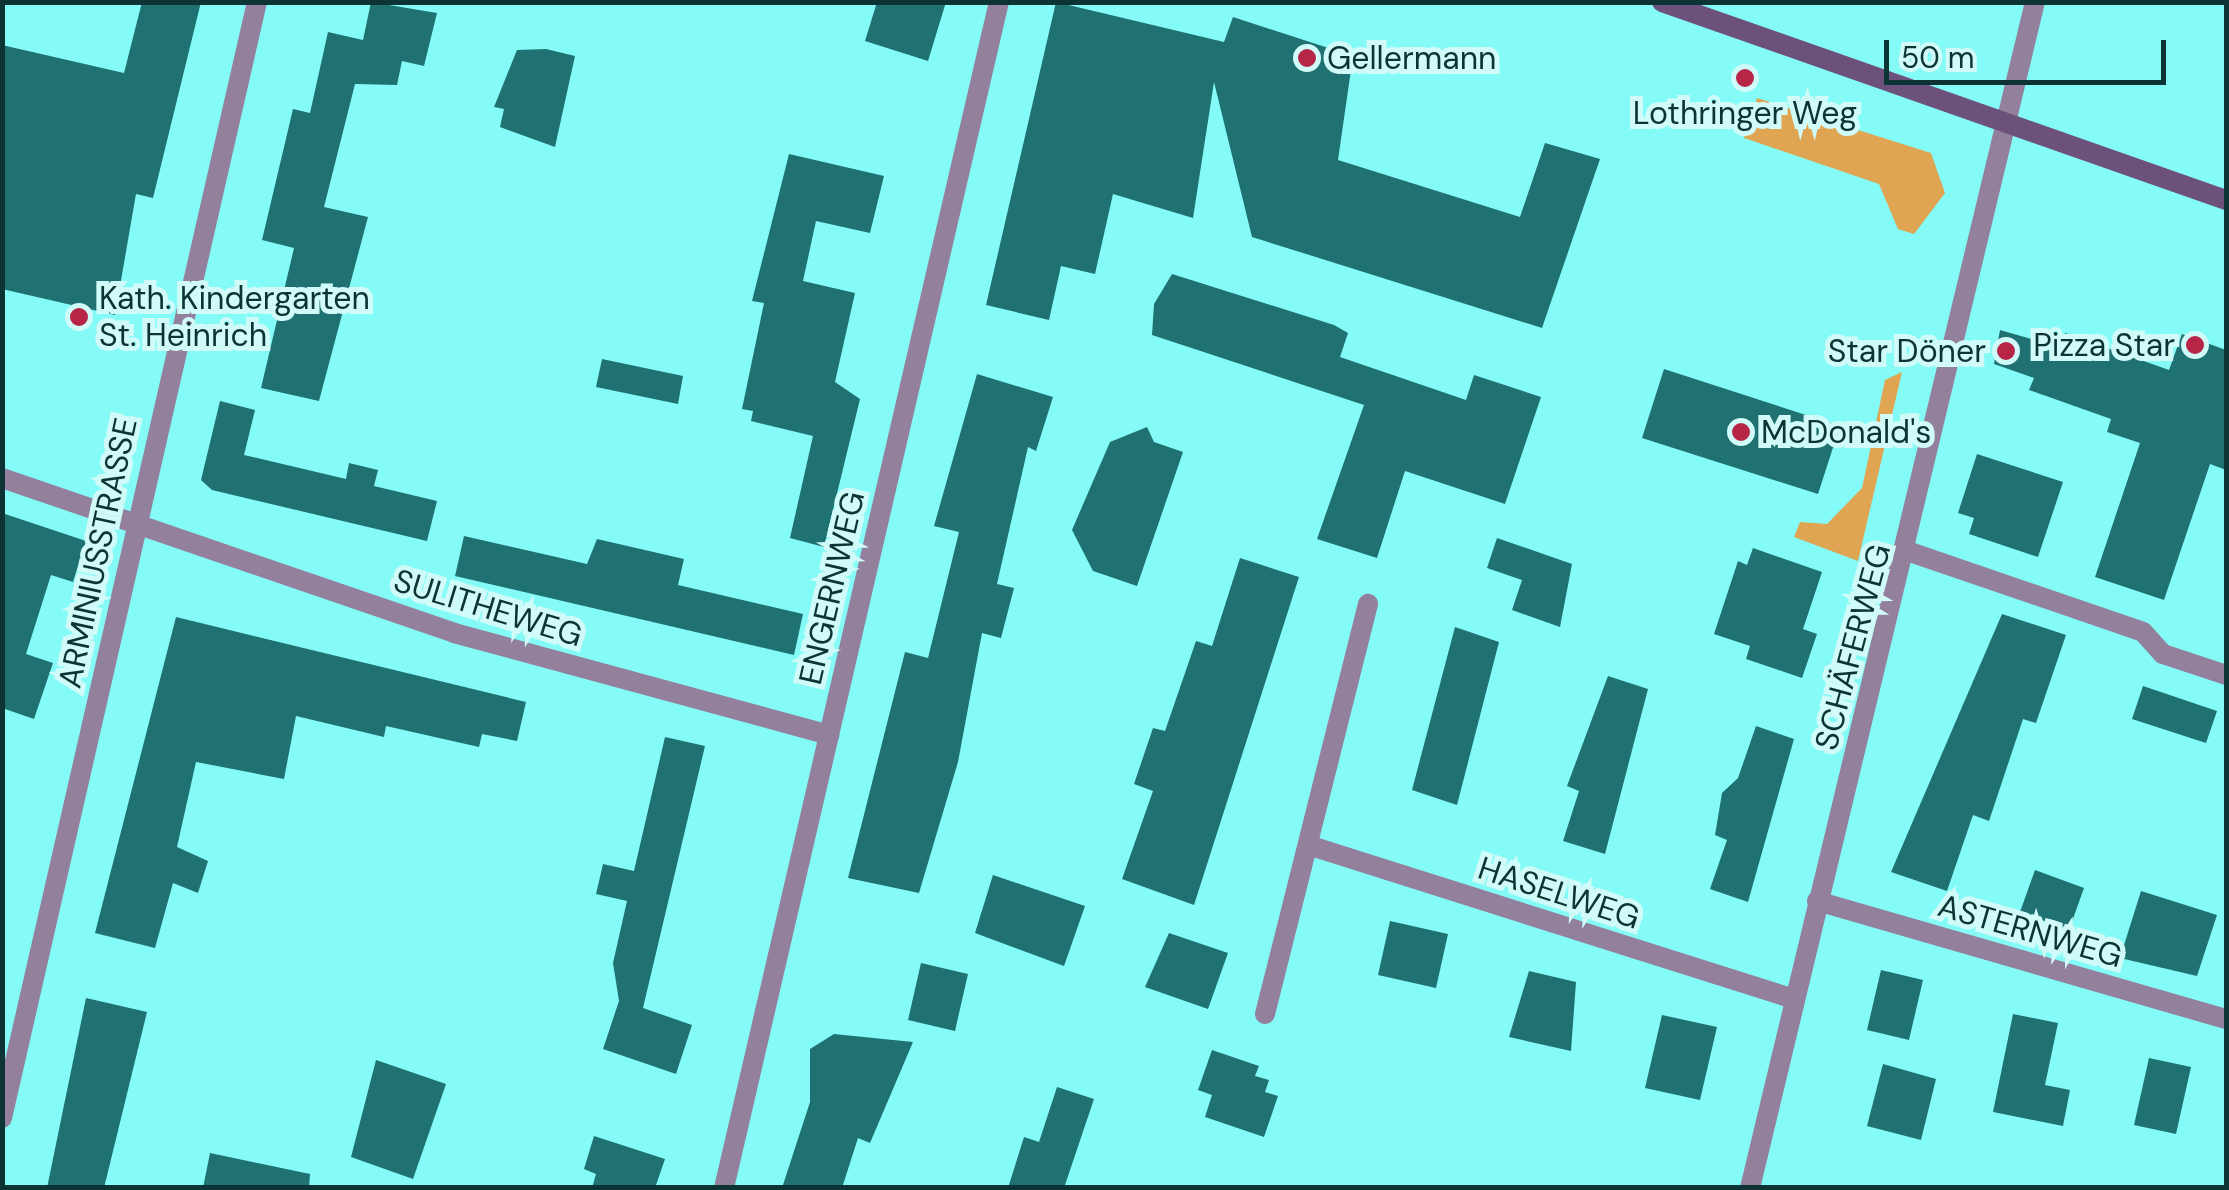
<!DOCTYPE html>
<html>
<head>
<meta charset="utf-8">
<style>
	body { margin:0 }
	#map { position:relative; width:2229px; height:1190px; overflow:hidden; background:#85fbf8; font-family:"DM Sans",sans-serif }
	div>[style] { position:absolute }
	.green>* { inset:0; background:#dfa553 }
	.building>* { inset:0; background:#1f7271 }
	.street>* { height:20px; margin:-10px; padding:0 10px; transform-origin:10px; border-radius:10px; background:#93809d }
	.secondary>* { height:20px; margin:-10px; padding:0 10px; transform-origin:10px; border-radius:10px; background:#6c517a }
	.dots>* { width:28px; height:28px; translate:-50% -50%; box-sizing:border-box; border:5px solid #d1fbf9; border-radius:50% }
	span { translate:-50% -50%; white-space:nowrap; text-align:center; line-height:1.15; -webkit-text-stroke:10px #d1fbf9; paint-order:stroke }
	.poi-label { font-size:32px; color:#0d3434 }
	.left { translate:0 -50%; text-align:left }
	.right { translate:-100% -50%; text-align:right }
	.street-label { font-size:32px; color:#0d3434 }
	.frame { position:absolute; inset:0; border:5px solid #0d3434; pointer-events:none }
	.scale { position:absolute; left:1884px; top:40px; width:282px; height:45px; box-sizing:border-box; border:5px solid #0d3434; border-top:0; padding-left:12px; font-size:30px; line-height:35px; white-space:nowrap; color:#0d3434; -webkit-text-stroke:8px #d1fbf9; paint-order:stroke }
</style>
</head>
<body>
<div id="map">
	<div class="green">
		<i style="clip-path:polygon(1757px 98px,1931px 153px,1945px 193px,1914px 234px,1898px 229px,1879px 184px,1744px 138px)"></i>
		<i style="clip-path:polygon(1902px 372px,1858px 561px,1794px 537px,1800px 522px,1827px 524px,1862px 488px,1885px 380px)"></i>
	</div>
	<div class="building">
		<i style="clip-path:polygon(142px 2px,201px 2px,153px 198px,136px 194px,115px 315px,2px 289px,2px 45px,124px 73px)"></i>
		<i style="clip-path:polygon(371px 2px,437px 13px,424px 66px,402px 61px,397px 85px,355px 84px,324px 207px,368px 217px,319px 401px,261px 388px,294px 248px,262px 240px,293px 109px,310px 113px,328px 32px,363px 40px)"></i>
		<i style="clip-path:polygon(877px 2px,946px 2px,928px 61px,865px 41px)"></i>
		<i style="clip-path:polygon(1056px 2px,1224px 42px,1233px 17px,1353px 56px,1338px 160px,1520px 217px,1545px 143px,1600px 159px,1542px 328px,1252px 237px,1214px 82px,1193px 218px,1113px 194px,1095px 274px,1061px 266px,1049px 320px,986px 305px)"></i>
		<i style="clip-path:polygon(546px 49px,575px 56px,555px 147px,500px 127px,504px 109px,494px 107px,517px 50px)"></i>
		<i style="clip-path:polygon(789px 154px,884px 176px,870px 233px,816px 221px,803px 281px,855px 293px,835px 382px,860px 399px,824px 547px,790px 538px,813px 436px,751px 421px,753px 411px,742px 409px,764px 303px,752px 301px)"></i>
		<i style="clip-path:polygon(1172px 274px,1334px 325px,1348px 333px,1340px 357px,1466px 400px,1474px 375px,1541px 397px,1505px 504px,1405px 471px,1377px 558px,1317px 539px,1364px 405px,1152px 335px,1154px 304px)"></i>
		<i style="clip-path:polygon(2000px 330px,2060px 347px,2065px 333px,2169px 370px,2182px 334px,2226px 350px,2226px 470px,2210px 464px,2164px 600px,2095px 577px,2140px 443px,2107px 432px,2111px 419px,2029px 390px,2034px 378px,1994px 364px)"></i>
		<i style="clip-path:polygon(602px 359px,683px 376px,678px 404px,596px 387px)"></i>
		<i style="clip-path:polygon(1664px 369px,1840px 426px,1818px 494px,1642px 438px)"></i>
		<i style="clip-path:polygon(977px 374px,1053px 397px,1036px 451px,1028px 447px,997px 584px,1014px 588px,1001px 638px,982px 633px,958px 762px,919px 893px,848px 878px,905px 652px,928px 658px,959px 532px,934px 526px)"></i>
		<i style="clip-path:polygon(220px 401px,255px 410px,244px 455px,346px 479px,349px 463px,378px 470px,374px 486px,437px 501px,427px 541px,212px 490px,201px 480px)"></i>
		<i style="clip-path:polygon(1147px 427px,1154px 442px,1183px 452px,1137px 586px,1093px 571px,1072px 530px,1110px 442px)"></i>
		<i style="clip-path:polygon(1977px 454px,2063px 482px,2038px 557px,1969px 534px,1974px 518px,1958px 513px)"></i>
		<i style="clip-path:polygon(2px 513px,86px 541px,73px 582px,51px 575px,26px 654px,53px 663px,34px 719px,2px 708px)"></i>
		<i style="clip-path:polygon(464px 536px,587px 564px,597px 539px,684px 559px,678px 585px,803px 614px,794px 655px,455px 576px)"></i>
		<i style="clip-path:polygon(1497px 538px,1572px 564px,1560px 627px,1512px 610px,1522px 580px,1487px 568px)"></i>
		<i style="clip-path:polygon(1753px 548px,1822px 572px,1803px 629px,1817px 634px,1802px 678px,1746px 659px,1750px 646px,1714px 634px,1738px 561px,1747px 565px)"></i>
		<i style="clip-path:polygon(1240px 558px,1299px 577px,1194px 905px,1122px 879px,1153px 791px,1134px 784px,1153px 728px,1165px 731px,1196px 641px,1212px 646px)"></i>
		<i style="clip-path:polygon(2002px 614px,2066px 635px,2036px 723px,2023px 719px,1989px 821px,1973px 815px,1947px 891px,1891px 872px)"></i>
		<i style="clip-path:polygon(176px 617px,526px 702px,517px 741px,482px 734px,479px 747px,386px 726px,384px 737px,296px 716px,284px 779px,196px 762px,177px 847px,208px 861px,198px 893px,173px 883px,155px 948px,95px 933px)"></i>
		<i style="clip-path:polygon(1455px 627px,1499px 642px,1457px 805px,1412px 790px)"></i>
		<i style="clip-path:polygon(1608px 676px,1648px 689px,1605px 854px,1563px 841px,1579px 791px,1567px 786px)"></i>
		<i style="clip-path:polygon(2143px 686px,2217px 711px,2206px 743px,2132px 719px)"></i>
		<i style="clip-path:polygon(1756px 726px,1794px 739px,1748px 902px,1710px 889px,1727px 840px,1715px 835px,1722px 793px,1738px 778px)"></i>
		<i style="clip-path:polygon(665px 737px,705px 746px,643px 1008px,692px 1025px,676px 1074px,603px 1049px,619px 1001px,613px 963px,627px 901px,596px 894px,603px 864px,634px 871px)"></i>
		<i style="clip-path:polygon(2035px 870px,2084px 888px,2069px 930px,2020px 912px)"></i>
		<i style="clip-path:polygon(993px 875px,1085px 906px,1064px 966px,975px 933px)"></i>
		<i style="clip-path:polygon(2141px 891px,2217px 915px,2197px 976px,2120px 958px)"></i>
		<i style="clip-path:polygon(1390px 921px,1448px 934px,1436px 988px,1378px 975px)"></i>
		<i style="clip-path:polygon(1169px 933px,1228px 953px,1208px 1009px,1145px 987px)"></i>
		<i style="clip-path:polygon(921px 963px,968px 974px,955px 1031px,908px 1020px)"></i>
		<i style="clip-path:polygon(1881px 970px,1923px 980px,1909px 1040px,1867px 1030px)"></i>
		<i style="clip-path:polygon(1529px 971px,1576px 982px,1571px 1051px,1509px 1037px)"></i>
		<i style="clip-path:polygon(86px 998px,147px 1012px,104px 1188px,47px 1188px)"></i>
		<i style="clip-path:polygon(2013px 1014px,2058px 1023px,2045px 1085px,2070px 1090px,2063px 1126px,1993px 1112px)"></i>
		<i style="clip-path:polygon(1662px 1015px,1717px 1027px,1700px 1100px,1645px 1088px)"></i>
		<i style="clip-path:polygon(834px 1034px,913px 1042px,870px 1143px,858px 1138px,842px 1188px,782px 1188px,810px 1102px,810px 1049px)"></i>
		<i style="clip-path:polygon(1212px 1050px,1259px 1066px,1255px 1076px,1269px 1080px,1265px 1092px,1278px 1096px,1264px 1137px,1205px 1117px,1212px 1095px,1198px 1090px)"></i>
		<i style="clip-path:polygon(2149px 1058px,2191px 1067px,2176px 1134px,2134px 1125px)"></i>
		<i style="clip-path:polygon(376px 1060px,446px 1084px,413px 1179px,351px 1157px)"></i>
		<i style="clip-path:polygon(1883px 1064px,1936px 1079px,1921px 1140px,1867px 1126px)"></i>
		<i style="clip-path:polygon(1057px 1087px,1094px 1099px,1064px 1188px,1008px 1188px,1024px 1137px,1039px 1142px)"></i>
		<i style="clip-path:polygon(594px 1136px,665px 1159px,655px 1188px,592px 1188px,596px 1174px,584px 1169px)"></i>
		<i style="clip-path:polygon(210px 1153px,310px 1174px,309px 1188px,203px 1188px)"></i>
	</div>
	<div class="street">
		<i style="left:2px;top:478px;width:478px;rotate:18.9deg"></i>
		<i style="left:454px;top:633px;width:389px;rotate:15.2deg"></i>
		<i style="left:1910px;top:552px;width:246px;rotate:18.9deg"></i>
		<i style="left:2143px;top:632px;width:30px;rotate:48deg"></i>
		<i style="left:2163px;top:654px;width:66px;rotate:18.4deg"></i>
		<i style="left:1308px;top:845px;width:507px;rotate:17.58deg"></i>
		<i style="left:1817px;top:901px;width:426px;rotate:16.1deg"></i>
		<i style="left:1265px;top:1014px;width:423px;rotate:-75.9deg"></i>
		<i style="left:2px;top:1118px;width:1145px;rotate:-77.13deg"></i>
		<i style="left:724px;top:1188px;width:1217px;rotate:-76.95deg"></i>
		<i style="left:1750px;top:1188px;width:1220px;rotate:-76.49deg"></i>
	</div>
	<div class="secondary">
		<i style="left:1662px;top:2px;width:598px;rotate:19.34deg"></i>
	</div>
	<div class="dots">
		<i style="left:1307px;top:58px;background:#b72547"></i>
		<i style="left:1745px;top:78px;background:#b72547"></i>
		<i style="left:79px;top:317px;background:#b72547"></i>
		<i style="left:2195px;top:345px;background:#b72547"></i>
		<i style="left:2006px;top:351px;background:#b72547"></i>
		<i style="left:1741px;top:432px;background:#b72547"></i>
	</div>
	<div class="poi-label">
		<span class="left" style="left:1327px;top:58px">Gellermann</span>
		<span style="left:1745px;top:113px">Lothringer Weg</span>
		<span class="left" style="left:99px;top:317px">Kath. Kindergarten<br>St. Heinrich</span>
		<span class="right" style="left:2175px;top:345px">Pizza Star</span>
		<span class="right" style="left:1986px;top:351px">Star Döner</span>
		<span class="left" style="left:1761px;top:432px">McDonald's</span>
	</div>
	<div class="street-label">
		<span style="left:98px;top:553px;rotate:-78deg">ARMINIUSSTRASSE</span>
		<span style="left:832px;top:588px;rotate:-77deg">ENGERNWEG</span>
		<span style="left:488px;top:608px;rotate:17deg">SULITHEWEG</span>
		<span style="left:1853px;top:647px;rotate:-75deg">SCHÄFERWEG</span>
		<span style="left:1559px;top:893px;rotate:18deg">HASELWEG</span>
		<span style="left:2030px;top:931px;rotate:16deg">ASTERNWEG</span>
	</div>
	<div class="frame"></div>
	<div class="scale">50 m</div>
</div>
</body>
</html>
